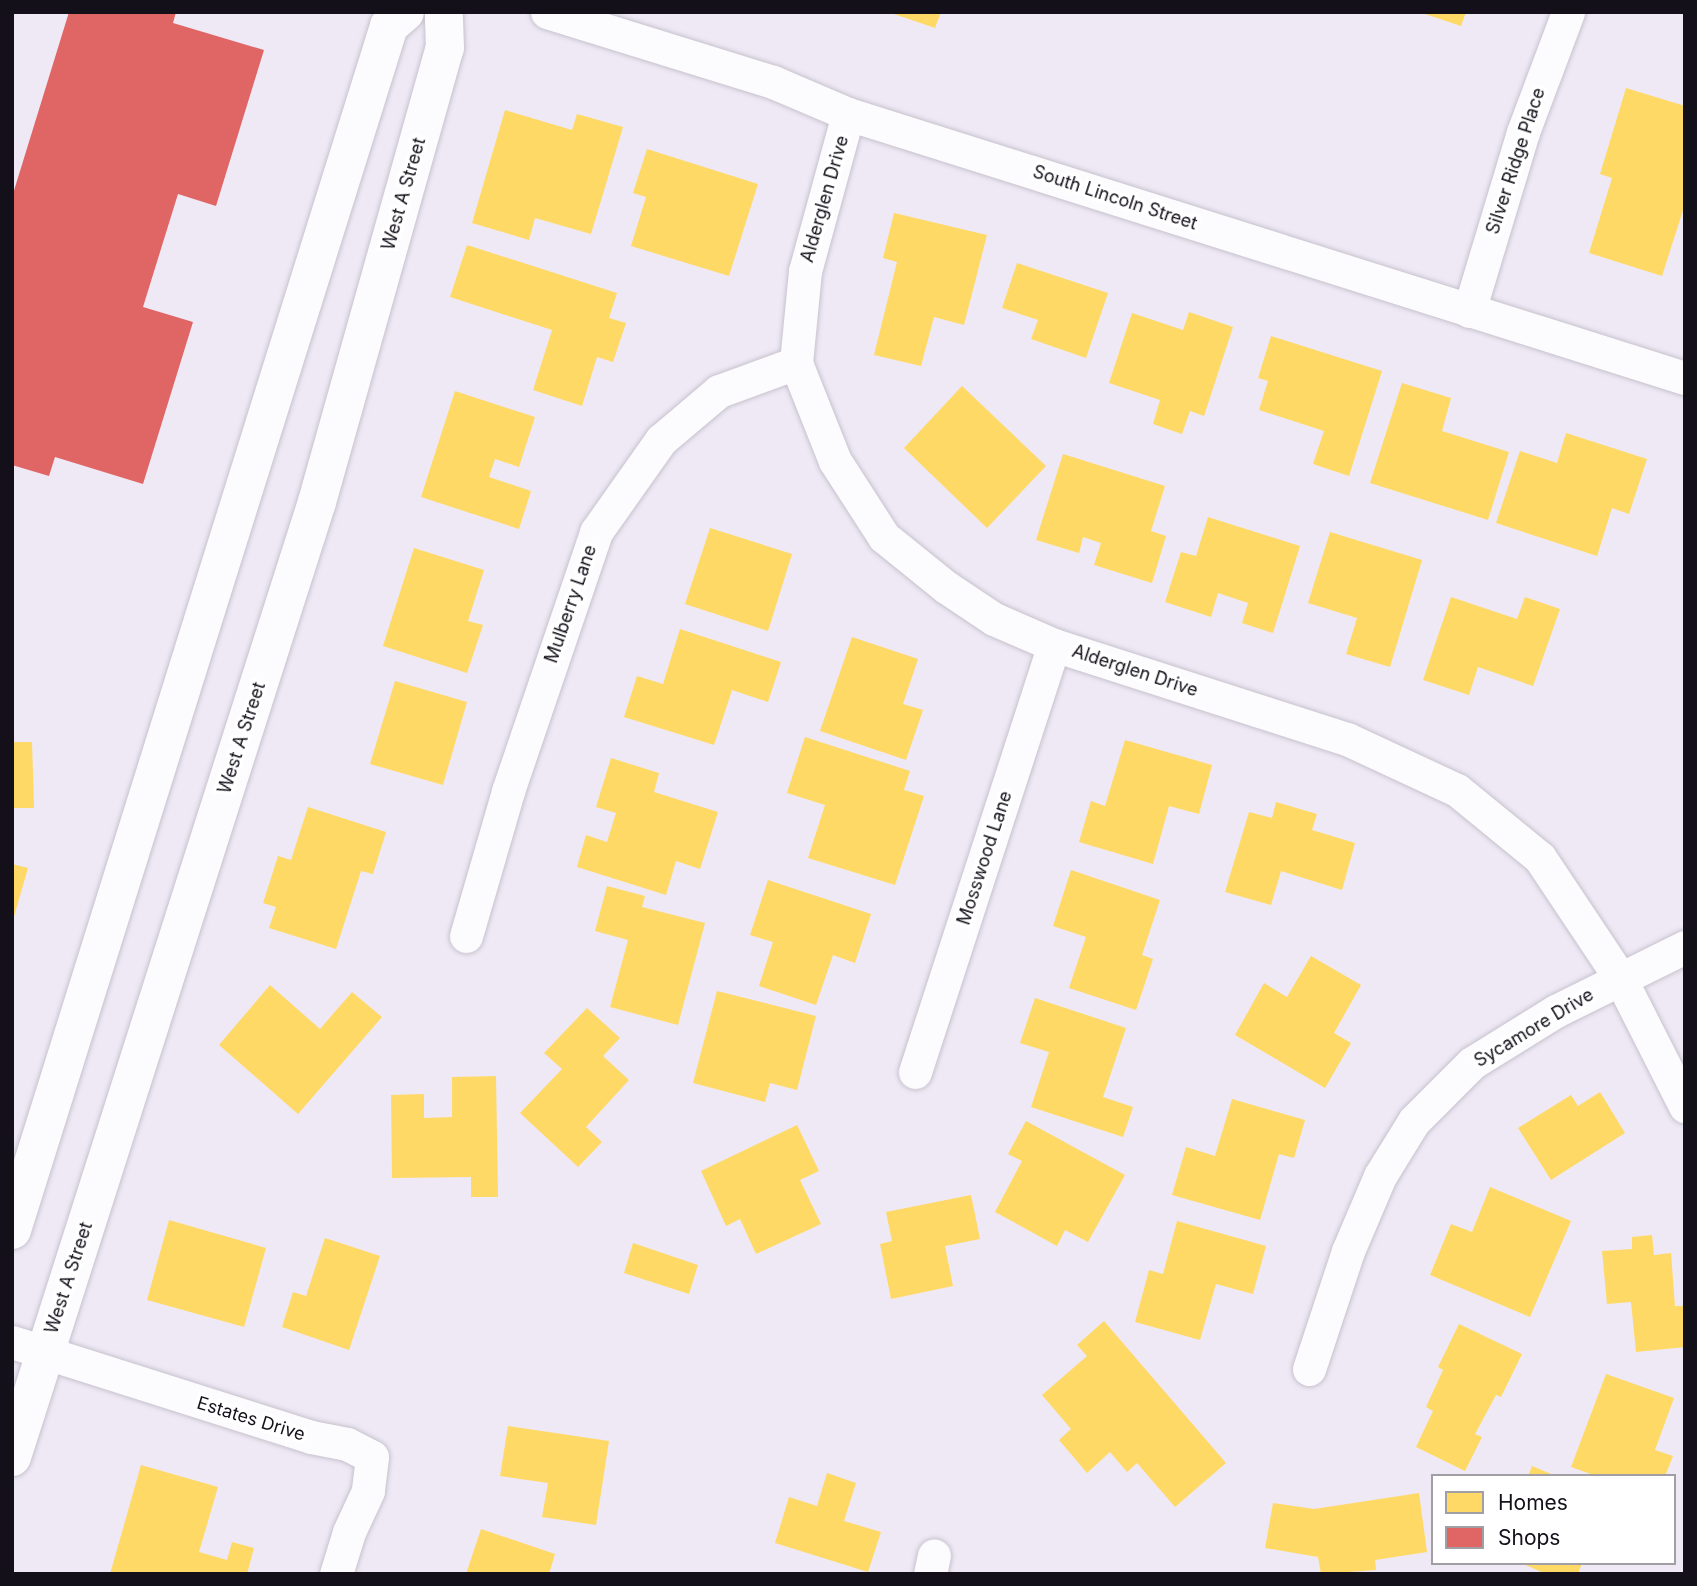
<!DOCTYPE html>
<html>
<head>
<meta charset="utf-8">
<style>
	body { margin:0 }
	#map { position:relative; width:1697px; height:1586px; overflow:hidden; background:#eee9f5; font-family:Inter,sans-serif }
	div>[style] { position:absolute }
	.homes>* { inset:0; background:#ffd966 }
	.shops>* { inset:0; background:#e06666 }
	.roads { filter:drop-shadow(0 0 2px #c7c2cd) drop-shadow(0 0 2px #c7c2cd) }
	.street>* { height:33px; margin:-16.5px; padding:0 16.5px; transform-origin:16.5px; border-radius:16.5px; background:#fcfcfe }
	.secondary>* { height:38px; margin:-19px; padding:0 19px; transform-origin:19px; border-radius:19px; background:#fcfcfe }
	span { translate:-50% -50%; white-space:nowrap; text-align:center; line-height:1.15; -webkit-text-stroke:7px #fff; paint-order:stroke }
	.street-label { font-size:18px; color:#14101a }
	.frame { position:absolute; inset:0; border:14px solid #14101a; pointer-events:none }
	.legend { position:absolute; left:1431px; top:1474px; width:245px; height:91px; box-sizing:border-box; background:#fff; border:2px solid #a19fa3; margin:0; padding:9px 12px; list-style:none; font-size:21px; color:#14101a }
	.legend li { display:flex; align-items:center; gap:14px; height:35px }
	.legend b { width:35px; border:2px solid #a19fa3 }
</style>
</head>
<body>
<div id="map">
	<div class="homes">
		<i style="clip-path:polygon(888px 12px,941px 12px,935px 28px)"></i>
		<i style="clip-path:polygon(1419px 12px,1466px 12px,1461px 26px)"></i>
		<i style="clip-path:polygon(1626px 88px,1685px 106px,1685px 204px,1662px 276px,1589px 253px,1612px 178px,1600px 174px)"></i>
		<i style="clip-path:polygon(505px 110px,572px 130px,577px 114px,623px 127px,591px 234px,535px 218px,529px 240px,472px 223px)"></i>
		<i style="clip-path:polygon(647px 149px,758px 184px,729px 276px,631px 246px,646px 197px,633px 193px)"></i>
		<i style="clip-path:polygon(894px 213px,987px 235px,964px 325px,934px 317px,921px 366px,874px 355px,897px 262px,883px 258px)"></i>
		<i style="clip-path:polygon(467px 245px,617px 293px,609px 318px,626px 323px,613px 362px,597px 357px,582px 406px,533px 390px,552px 330px,450px 297px)"></i>
		<i style="clip-path:polygon(1017px 263px,1108px 293px,1086px 358px,1031px 339px,1038px 320px,1002px 308px)"></i>
		<i style="clip-path:polygon(1189px 312px,1233px 327px,1204px 416px,1190px 411px,1182px 434px,1153px 424px,1160px 400px,1109px 383px,1132px 313px,1183px 330px)"></i>
		<i style="clip-path:polygon(1271px 336px,1382px 371px,1349px 476px,1313px 464px,1324px 431px,1259px 410px,1268px 381px,1258px 378px)"></i>
		<i style="clip-path:polygon(1402px 383px,1451px 398px,1442px 431px,1509px 452px,1488px 520px,1370px 483px)"></i>
		<i style="clip-path:polygon(962px 386px,1046px 466px,987px 528px,904px 448px)"></i>
		<i style="clip-path:polygon(455px 391px,535px 417px,519px 467px,495px 459px,489px 477px,531px 491px,519px 529px,421px 497px)"></i>
		<i style="clip-path:polygon(1566px 433px,1647px 459px,1629px 514px,1612px 508px,1597px 556px,1496px 523px,1520px 451px,1557px 463px)"></i>
		<i style="clip-path:polygon(1063px 454px,1165px 486px,1151px 531px,1166px 536px,1152px 583px,1094px 565px,1101px 543px,1083px 537px,1079px 553px,1036px 540px)"></i>
		<i style="clip-path:polygon(1208px 517px,1300px 546px,1273px 633px,1242px 623px,1248px 603px,1218px 593px,1211px 617px,1165px 602px,1181px 552px,1196px 556px)"></i>
		<i style="clip-path:polygon(710px 528px,792px 554px,768px 631px,685px 604px)"></i>
		<i style="clip-path:polygon(1330px 532px,1422px 560px,1390px 667px,1346px 654px,1357px 618px,1308px 603px)"></i>
		<i style="clip-path:polygon(414px 548px,484px 570px,468px 621px,483px 625px,467px 673px,383px 646px)"></i>
		<i style="clip-path:polygon(1451px 597px,1517px 619px,1525px 597px,1560px 609px,1533px 686px,1478px 667px,1469px 695px,1423px 680px)"></i>
		<i style="clip-path:polygon(680px 629px,781px 662px,768px 702px,732px 690px,714px 745px,624px 717px,637px 676px,663px 684px)"></i>
		<i style="clip-path:polygon(852px 637px,918px 659px,903px 704px,923px 710px,906px 760px,820px 731px)"></i>
		<i style="clip-path:polygon(395px 681px,467px 702px,443px 785px,370px 764px)"></i>
		<i style="clip-path:polygon(805px 737px,910px 771px,904px 790px,924px 796px,895px 885px,808px 858px,825px 805px,787px 793px)"></i>
		<i style="clip-path:polygon(1125px 740px,1212px 765px,1199px 814px,1169px 806px,1153px 864px,1079px 842px,1091px 801px,1105px 806px)"></i>
		<i style="clip-path:polygon(12px 742px,32px 742px,34px 808px,12px 808px)"></i>
		<i style="clip-path:polygon(611px 758px,659px 773px,654px 792px,718px 812px,700px 869px,676px 861px,666px 895px,577px 867px,586px 835px,607px 842px,616px 813px,596px 807px)"></i>
		<i style="clip-path:polygon(1276px 802px,1317px 814px,1312px 830px,1355px 843px,1342px 890px,1281px 871px,1271px 905px,1225px 892px,1249px 812px,1272px 818px)"></i>
		<i style="clip-path:polygon(308px 807px,386px 832px,373px 874px,361px 871px,336px 949px,269px 928px,276px 907px,263px 903px,278px 856px,291px 860px)"></i>
		<i style="clip-path:polygon(12px 864px,28px 868px,13px 920px,12px 920px)"></i>
		<i style="clip-path:polygon(1071px 870px,1160px 900px,1142px 955px,1153px 959px,1136px 1010px,1069px 988px,1086px 937px,1053px 926px)"></i>
		<i style="clip-path:polygon(768px 880px,871px 914px,855px 963px,833px 955px,816px 1005px,759px 986px,773px 942px,750px 935px)"></i>
		<i style="clip-path:polygon(607px 886px,645px 896px,642px 907px,705px 923px,678px 1025px,610px 1007px,628px 940px,595px 931px)"></i>
		<i style="clip-path:polygon(1311px 956px,1361px 985px,1334px 1033px,1351px 1043px,1325px 1088px,1235px 1035px,1264px 983px,1287px 997px)"></i>
		<i style="clip-path:polygon(270px 985px,320px 1029px,352px 992px,382px 1017px,298px 1114px,219px 1045px)"></i>
		<i style="clip-path:polygon(717px 991px,816px 1016px,797px 1090px,770px 1083px,765px 1102px,693px 1083px)"></i>
		<i style="clip-path:polygon(1035px 998px,1126px 1028px,1103px 1097px,1133px 1107px,1123px 1137px,1031px 1107px,1049px 1052px,1020px 1043px)"></i>
		<i style="clip-path:polygon(587px 1008px,620px 1038px,603px 1056px,629px 1080px,586px 1127px,602px 1142px,578px 1167px,520px 1113px,562px 1069px,544px 1053px)"></i>
		<i style="clip-path:polygon(496px 1076px,498px 1197px,471px 1197px,471px 1177px,392px 1178px,391px 1095px,424px 1094px,424px 1118px,452px 1117px,452px 1077px)"></i>
		<i style="clip-path:polygon(1600px 1092px,1625px 1133px,1551px 1180px,1518px 1128px,1571px 1095px,1578px 1106px)"></i>
		<i style="clip-path:polygon(1232px 1099px,1305px 1120px,1294px 1158px,1279px 1154px,1260px 1220px,1172px 1195px,1186px 1147px,1215px 1156px)"></i>
		<i style="clip-path:polygon(1026px 1121px,1125px 1175px,1088px 1242px,1065px 1230px,1057px 1246px,995px 1212px,1022px 1161px,1008px 1154px)"></i>
		<i style="clip-path:polygon(797px 1125px,819px 1171px,800px 1180px,821px 1224px,756px 1254px,740px 1219px,726px 1226px,701px 1171px)"></i>
		<i style="clip-path:polygon(1490px 1187px,1571px 1221px,1530px 1317px,1430px 1275px,1451px 1224px,1472px 1232px)"></i>
		<i style="clip-path:polygon(971px 1195px,980px 1239px,945px 1246px,953px 1286px,891px 1299px,880px 1244px,892px 1241px,886px 1212px)"></i>
		<i style="clip-path:polygon(169px 1220px,266px 1248px,244px 1327px,147px 1300px)"></i>
		<i style="clip-path:polygon(1177px 1221px,1266px 1246px,1253px 1294px,1216px 1284px,1200px 1340px,1135px 1322px,1149px 1270px,1163px 1274px)"></i>
		<i style="clip-path:polygon(1652px 1235px,1654px 1255px,1671px 1253px,1675px 1306px,1685px 1306px,1685px 1347px,1636px 1352px,1631px 1302px,1607px 1304px,1602px 1251px,1632px 1249px,1632px 1237px)"></i>
		<i style="clip-path:polygon(325px 1238px,380px 1256px,349px 1350px,282px 1327px,293px 1292px,306px 1296px)"></i>
		<i style="clip-path:polygon(633px 1243px,698px 1265px,689px 1294px,624px 1273px)"></i>
		<i style="clip-path:polygon(1104px 1321px,1226px 1463px,1175px 1507px,1137px 1463px,1127px 1472px,1110px 1452px,1087px 1473px,1059px 1440px,1071px 1429px,1042px 1395px,1087px 1356px,1077px 1345px)"></i>
		<i style="clip-path:polygon(1459px 1324px,1522px 1354px,1501px 1397px,1496px 1395px,1475px 1434px,1482px 1437px,1465px 1471px,1416px 1447px,1433px 1411px,1426px 1407px,1443px 1370px,1438px 1367px)"></i>
		<i style="clip-path:polygon(1606px 1374px,1674px 1398px,1655px 1450px,1673px 1456px,1665px 1476px,1596px 1476px,1571px 1467px)"></i>
		<i style="clip-path:polygon(508px 1426px,609px 1441px,596px 1525px,542px 1517px,548px 1483px,500px 1476px)"></i>
		<i style="clip-path:polygon(141px 1465px,218px 1487px,199px 1552px,227px 1560px,232px 1542px,254px 1548px,247px 1574px,110px 1574px)"></i>
		<i style="clip-path:polygon(1532px 1466px,1556px 1476px,1528px 1476px)"></i>
		<i style="clip-path:polygon(827px 1473px,856px 1483px,844px 1521px,881px 1532px,868px 1572px,775px 1543px,789px 1497px,817px 1506px)"></i>
		<i style="clip-path:polygon(1419px 1493px,1427px 1552px,1375px 1560px,1376px 1570px,1321px 1574px,1318px 1557px,1265px 1548px,1273px 1503px,1314px 1509px)"></i>
		<i style="clip-path:polygon(481px 1529px,555px 1554px,549px 1574px,466px 1574px)"></i>
		<i style="clip-path:polygon(1521px 1563px,1582px 1563px,1578px 1574px,1546px 1574px)"></i>
	</div>
	<div class="shops">
		<i style="clip-path:polygon(69px 12px,176px 12px,173px 23px,264px 50px,216px 206px,178px 194px,143px 307px,193px 322px,143px 484px,55px 457px,49px 476px,12px 465px,12px 197px)"></i>
	</div>
	<div class="roads">
		<div class="street">
			<i style="left:547px;top:12px;width:237px;rotate:17.2deg"></i>
			<i style="left:773px;top:82px;width:82px;rotate:23.1deg"></i>
			<i style="left:848px;top:114px;width:878px;rotate:17.51deg"></i>
			<i style="left:848px;top:114px;width:163px;rotate:105.3deg"></i>
			<i style="left:805px;top:271px;width:92px;rotate:95.6deg"></i>
			<i style="left:796px;top:363px;width:105px;rotate:68.3deg"></i>
			<i style="left:835px;top:461px;width:90px;rotate:57.2deg"></i>
			<i style="left:884px;top:537px;width:80px;rotate:38.9deg"></i>
			<i style="left:946px;top:587px;width:58px;rotate:33.7deg"></i>
			<i style="left:994px;top:619px;width:65px;rotate:23.4deg"></i>
			<i style="left:1054px;top:645px;width:308px;rotate:17.8deg"></i>
			<i style="left:1347px;top:739px;width:121px;rotate:24.9deg"></i>
			<i style="left:1457px;top:790px;width:107px;rotate:39.3deg"></i>
			<i style="left:1540px;top:858px;width:144px;rotate:56.3deg"></i>
			<i style="left:1620px;top:978px;width:144px;rotate:63.1deg"></i>
			<i style="left:1469px;top:311px;width:187px;rotate:-73.2deg"></i>
			<i style="left:1523px;top:132px;width:128px;rotate:-69.4deg"></i>
			<i style="left:466px;top:936px;width:151px;rotate:-73.8deg"></i>
			<i style="left:508px;top:791px;width:274px;rotate:-71.2deg"></i>
			<i style="left:596px;top:532px;width:113px;rotate:-54.8deg"></i>
			<i style="left:661px;top:440px;width:76px;rotate:-40.2deg"></i>
			<i style="left:719px;top:391px;width:82px;rotate:-20deg"></i>
			<i style="left:915px;top:1072px;width:449px;rotate:-72deg"></i>
			<i style="left:12px;top:1342px;width:314px;rotate:17.6deg"></i>
			<i style="left:311px;top:1437px;width:37px;rotate:11deg"></i>
			<i style="left:347px;top:1444px;width:28px;rotate:27deg"></i>
			<i style="left:372px;top:1457px;width:34px;rotate:97deg"></i>
			<i style="left:368px;top:1491px;width:45px;rotate:114.9deg"></i>
			<i style="left:349px;top:1532px;width:44px;rotate:107.2deg"></i>
			<i style="left:1309px;top:1369px;width:124px;rotate:-71.7deg"></i>
			<i style="left:1348px;top:1251px;width:82px;rotate:-66.9deg"></i>
			<i style="left:1380px;top:1176px;width:65px;rotate:-58.3deg"></i>
			<i style="left:1414px;top:1121px;width:82px;rotate:-45deg"></i>
			<i style="left:1472px;top:1063px;width:99px;rotate:-31.8deg"></i>
			<i style="left:1556px;top:1011px;width:144px;rotate:-26.4deg"></i>
			<i style="left:930px;top:1574px;width:19px;rotate:-78deg"></i>
		</div>
		<div class="secondary">
			<i style="left:12px;top:1230px;width:1262px;rotate:-72.61deg"></i>
			<i style="left:389px;top:26px;width:21px;rotate:-41deg"></i>
			<i style="left:12px;top:1457px;width:1003px;rotate:-72.29deg"></i>
			<i style="left:317px;top:502px;width:472px;rotate:-74.3deg"></i>
			<i style="left:445px;top:48px;width:36px;rotate:-92deg"></i>
		</div>
	</div>
	<div class="street-label">
		<span style="left:1516px;top:161px;rotate:-72deg">Silver Ridge Place</span>
		<span style="left:404px;top:194px;rotate:-74deg">West A Street</span>
		<span style="left:1115px;top:198px;rotate:18deg">South Lincoln Street</span>
		<span style="left:825px;top:199px;rotate:-74deg">Alderglen Drive</span>
		<span style="left:571px;top:604px;rotate:-71deg">Mulberry Lane</span>
		<span style="left:1135px;top:671px;rotate:18deg">Alderglen Drive</span>
		<span style="left:242px;top:738px;rotate:-72deg">West A Street</span>
		<span style="left:985px;top:858px;rotate:-72deg">Mosswood Lane</span>
		<span style="left:1534px;top:1028px;rotate:-31deg">Sycamore Drive</span>
		<span style="left:69px;top:1278px;rotate:-72deg">West A Street</span>
		<span style="left:251px;top:1419px;rotate:17deg">Estates Drive</span>
	</div>
	<div class="frame"></div>
	<ul class="legend">
	<li><b style="height:19px;background:#ffd966"></b>Homes</li>
	<li><b style="height:19px;background:#e06666"></b>Shops</li>
	</ul>
</div>
</body>
</html>
